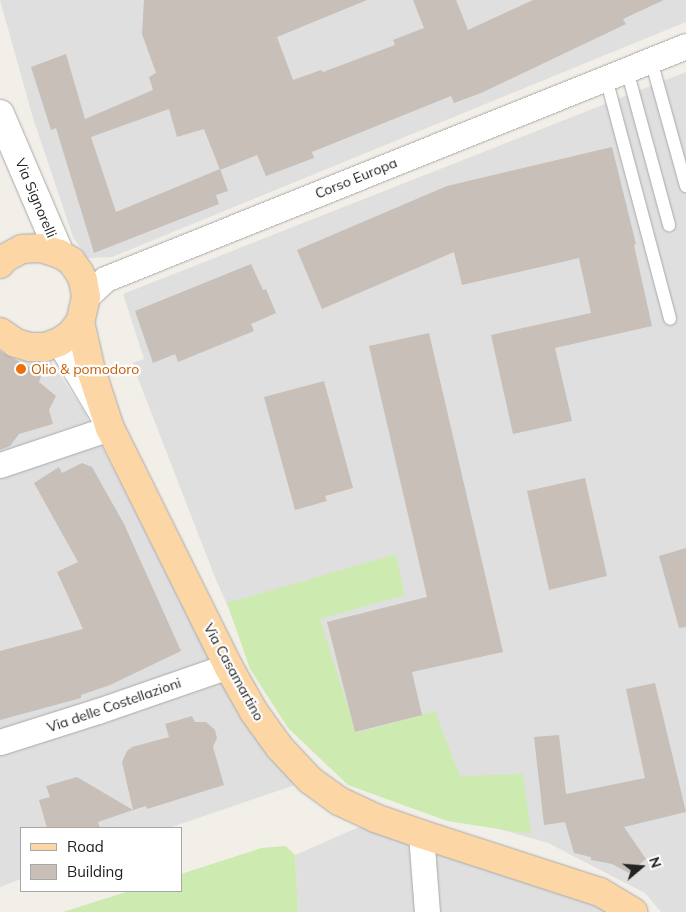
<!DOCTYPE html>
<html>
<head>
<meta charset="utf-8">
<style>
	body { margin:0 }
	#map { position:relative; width:686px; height:912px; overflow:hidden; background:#f2efe9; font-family:Mulish,sans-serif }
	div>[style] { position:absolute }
	.residential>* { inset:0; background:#e0dfdf }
	.grass>* { inset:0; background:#cdebb0 }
	.building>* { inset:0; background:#c7bfb8 }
	.roads { filter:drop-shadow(0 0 1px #a9a9a9) drop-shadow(0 0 1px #a9a9a9) }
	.service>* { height:12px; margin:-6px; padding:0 6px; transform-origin:6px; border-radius:6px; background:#fff }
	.minor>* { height:25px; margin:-12.5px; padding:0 12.5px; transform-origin:12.5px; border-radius:12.5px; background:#fff }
	.tertiary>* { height:28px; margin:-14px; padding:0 14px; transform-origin:14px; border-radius:14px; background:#fff }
	.primary>* { height:28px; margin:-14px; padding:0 14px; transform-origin:14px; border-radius:14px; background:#fcd6a4 }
	.dots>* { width:14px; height:14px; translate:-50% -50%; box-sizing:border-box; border:2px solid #fff; border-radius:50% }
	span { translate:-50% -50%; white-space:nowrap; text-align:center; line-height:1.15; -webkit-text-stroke:4.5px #fff; paint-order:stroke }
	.street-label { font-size:14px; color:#222 }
	.food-label { font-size:14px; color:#c56008 }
	.left { translate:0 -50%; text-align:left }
	.legend { position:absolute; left:20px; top:827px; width:162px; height:65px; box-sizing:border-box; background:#fff; border:1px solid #a7a7a7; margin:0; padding:6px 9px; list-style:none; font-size:15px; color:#222 }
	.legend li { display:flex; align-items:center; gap:10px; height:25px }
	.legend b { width:25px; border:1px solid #a7a7a7 }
	.north { position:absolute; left:616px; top:842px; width:50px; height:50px; -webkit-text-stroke:4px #fff; paint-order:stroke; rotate:72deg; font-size:14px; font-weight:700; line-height:20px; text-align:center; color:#222 }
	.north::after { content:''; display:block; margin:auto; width:18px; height:22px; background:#222; clip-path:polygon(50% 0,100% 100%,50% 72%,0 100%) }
</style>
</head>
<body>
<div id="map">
	<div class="residential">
		<i style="clip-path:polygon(0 0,686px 0,686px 22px,112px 257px,87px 258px,73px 237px,33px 118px)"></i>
		<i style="clip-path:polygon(686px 72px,686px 912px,661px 912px,645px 893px,548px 843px,471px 821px,250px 655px,216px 580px,132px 363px,144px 359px,123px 294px)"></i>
		<i style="clip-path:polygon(0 351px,5px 354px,26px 361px,50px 360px,84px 411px,226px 690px,268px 752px,298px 784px,169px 828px,21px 828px,21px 879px,0 887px)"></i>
		<i style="clip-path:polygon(359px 827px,405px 841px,617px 912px,298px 912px,295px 855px)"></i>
	</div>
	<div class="grass">
		<i style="clip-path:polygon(396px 554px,405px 595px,320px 619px,356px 733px,435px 711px,460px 776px,523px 774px,531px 834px,447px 821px,348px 785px,288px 728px,250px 669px,227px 603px)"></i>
		<i style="clip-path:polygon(286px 846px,295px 855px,298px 912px,63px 912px,129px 891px,181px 891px,181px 874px,261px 848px)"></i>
	</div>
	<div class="building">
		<i style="clip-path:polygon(144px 0,367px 0,277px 37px,293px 80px,321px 70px,323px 72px,395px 45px,393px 40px,424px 28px,413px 0,456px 0,468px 30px,533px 0,664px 0,623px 19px,626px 24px,481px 93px,454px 103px,451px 96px,312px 152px,314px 158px,266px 176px,257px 155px,220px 170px,204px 129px,177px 137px,169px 109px,91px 137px,116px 212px,220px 169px,228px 191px,216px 195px,219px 204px,94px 253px,56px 128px,51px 130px,31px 67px,66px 54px,85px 119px,153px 90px,149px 77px,156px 73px,142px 34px)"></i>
		<i style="clip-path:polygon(612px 147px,636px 244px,634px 245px,652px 326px,555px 348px,572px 421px,513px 434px,491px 335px,591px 313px,579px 258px,462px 285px,454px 252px,322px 309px,297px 250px,447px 186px)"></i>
		<i style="clip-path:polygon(251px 264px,263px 290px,266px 289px,276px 313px,251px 324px,254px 331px,178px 362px,175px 354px,153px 363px,135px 311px)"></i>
		<i style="clip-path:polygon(429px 333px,503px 652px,412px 672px,422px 715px,355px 732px,327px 622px,427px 597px,369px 346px)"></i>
		<i style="clip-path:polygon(0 351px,42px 374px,39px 382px,56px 396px,49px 410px,53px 424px,19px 434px,10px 446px,0 450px)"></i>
		<i style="clip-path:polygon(324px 381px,353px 488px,325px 496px,327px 501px,295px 510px,264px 397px)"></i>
		<i style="clip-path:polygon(82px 463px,92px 467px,124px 524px,181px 651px,110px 685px,81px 695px,81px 698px,0 720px,0 651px,83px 629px,57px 572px,78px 562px,34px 483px,59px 467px,62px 473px)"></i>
		<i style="clip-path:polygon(585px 478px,607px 576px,549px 590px,527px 491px)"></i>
		<i style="clip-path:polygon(686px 548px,686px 627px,679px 628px,659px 556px)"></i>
		<i style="clip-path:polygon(655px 683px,686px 812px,624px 827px,646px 859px,629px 873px,612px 864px,591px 860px,591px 857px,574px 853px,565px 822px,544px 825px,534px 737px,559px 735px,566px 794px,645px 778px,626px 689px)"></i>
		<i style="clip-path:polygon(192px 716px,195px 722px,206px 722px,215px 730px,217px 738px,213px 747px,224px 785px,147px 809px,146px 806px,133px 810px,122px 762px,127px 751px,132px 747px,169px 737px,165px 724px)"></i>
		<i style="clip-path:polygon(77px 777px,133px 810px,98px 822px,100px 828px,47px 828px,39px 800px,50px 797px,46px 786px)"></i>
	</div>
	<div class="roads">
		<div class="service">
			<i style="left:651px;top:60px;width:131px;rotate:74.5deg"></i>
			<i style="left:627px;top:70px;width:161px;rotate:74.8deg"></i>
			<i style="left:606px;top:78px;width:249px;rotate:75.1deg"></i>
		</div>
		<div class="minor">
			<i style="left:86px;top:297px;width:26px;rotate:-43deg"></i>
			<i style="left:105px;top:279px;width:626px;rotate:-21.85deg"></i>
			<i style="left:0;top:465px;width:116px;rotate:-18.6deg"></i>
			<i style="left:110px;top:428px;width:100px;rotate:-120.7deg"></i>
			<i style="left:0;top:742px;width:103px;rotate:-17.6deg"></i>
			<i style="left:98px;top:711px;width:138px;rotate:-19.1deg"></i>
			<i style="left:421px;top:834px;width:78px;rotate:85.6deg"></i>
		</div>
		<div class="tertiary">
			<i style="left:0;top:114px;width:152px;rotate:66.8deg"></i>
		</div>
		<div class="primary">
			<i style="left:0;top:264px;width:8px;rotate:-50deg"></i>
			<i style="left:5px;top:258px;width:19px;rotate:-28deg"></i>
			<i style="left:22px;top:249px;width:19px;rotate:-3deg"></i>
			<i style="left:41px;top:248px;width:20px;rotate:18deg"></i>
			<i style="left:60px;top:254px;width:13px;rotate:32deg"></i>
			<i style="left:71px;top:261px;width:14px;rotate:54deg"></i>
			<i style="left:79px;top:272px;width:9px;rotate:63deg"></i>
			<i style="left:83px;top:280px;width:17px;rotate:80deg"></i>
			<i style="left:86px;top:297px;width:26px;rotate:103deg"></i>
			<i style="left:80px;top:322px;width:15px;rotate:127deg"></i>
			<i style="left:71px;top:334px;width:14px;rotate:146deg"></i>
			<i style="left:59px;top:342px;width:15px;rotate:160deg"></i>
			<i style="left:45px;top:347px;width:15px;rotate:180deg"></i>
			<i style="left:30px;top:347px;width:15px;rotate:-164deg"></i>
			<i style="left:16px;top:343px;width:19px;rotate:-145deg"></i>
			<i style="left:80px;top:322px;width:49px;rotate:77.1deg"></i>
			<i style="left:91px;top:370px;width:61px;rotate:71.9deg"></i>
			<i style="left:110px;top:428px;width:266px;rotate:63.6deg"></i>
			<i style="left:228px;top:666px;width:53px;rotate:60.5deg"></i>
			<i style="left:254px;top:712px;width:44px;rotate:54.2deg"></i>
			<i style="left:280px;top:748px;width:44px;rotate:46.8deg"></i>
			<i style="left:310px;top:780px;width:36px;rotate:36deg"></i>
			<i style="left:339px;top:801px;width:40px;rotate:25deg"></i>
			<i style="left:375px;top:818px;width:49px;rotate:19.2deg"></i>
			<i style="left:421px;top:834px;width:188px;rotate:18deg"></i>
			<i style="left:600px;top:892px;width:39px;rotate:31deg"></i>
		</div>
	</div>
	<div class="dots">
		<i style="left:21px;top:369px;background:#e8710a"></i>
	</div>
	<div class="street-label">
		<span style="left:356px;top:178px;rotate:-22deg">Corso Europa</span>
		<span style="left:36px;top:198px;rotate:67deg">Via Signorelli</span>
		<span style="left:234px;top:672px;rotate:61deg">Via Casamartino</span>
		<span style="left:114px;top:705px;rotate:-19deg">Via delle Costellazioni</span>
	</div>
	<div class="food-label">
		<span class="left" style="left:31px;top:369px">Olio &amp; pomodoro</span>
	</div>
	<ul class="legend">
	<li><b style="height:6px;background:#fcd6a4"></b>Road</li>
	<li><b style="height:14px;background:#c7bfb8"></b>Building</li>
	</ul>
	<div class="north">N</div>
</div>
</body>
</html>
